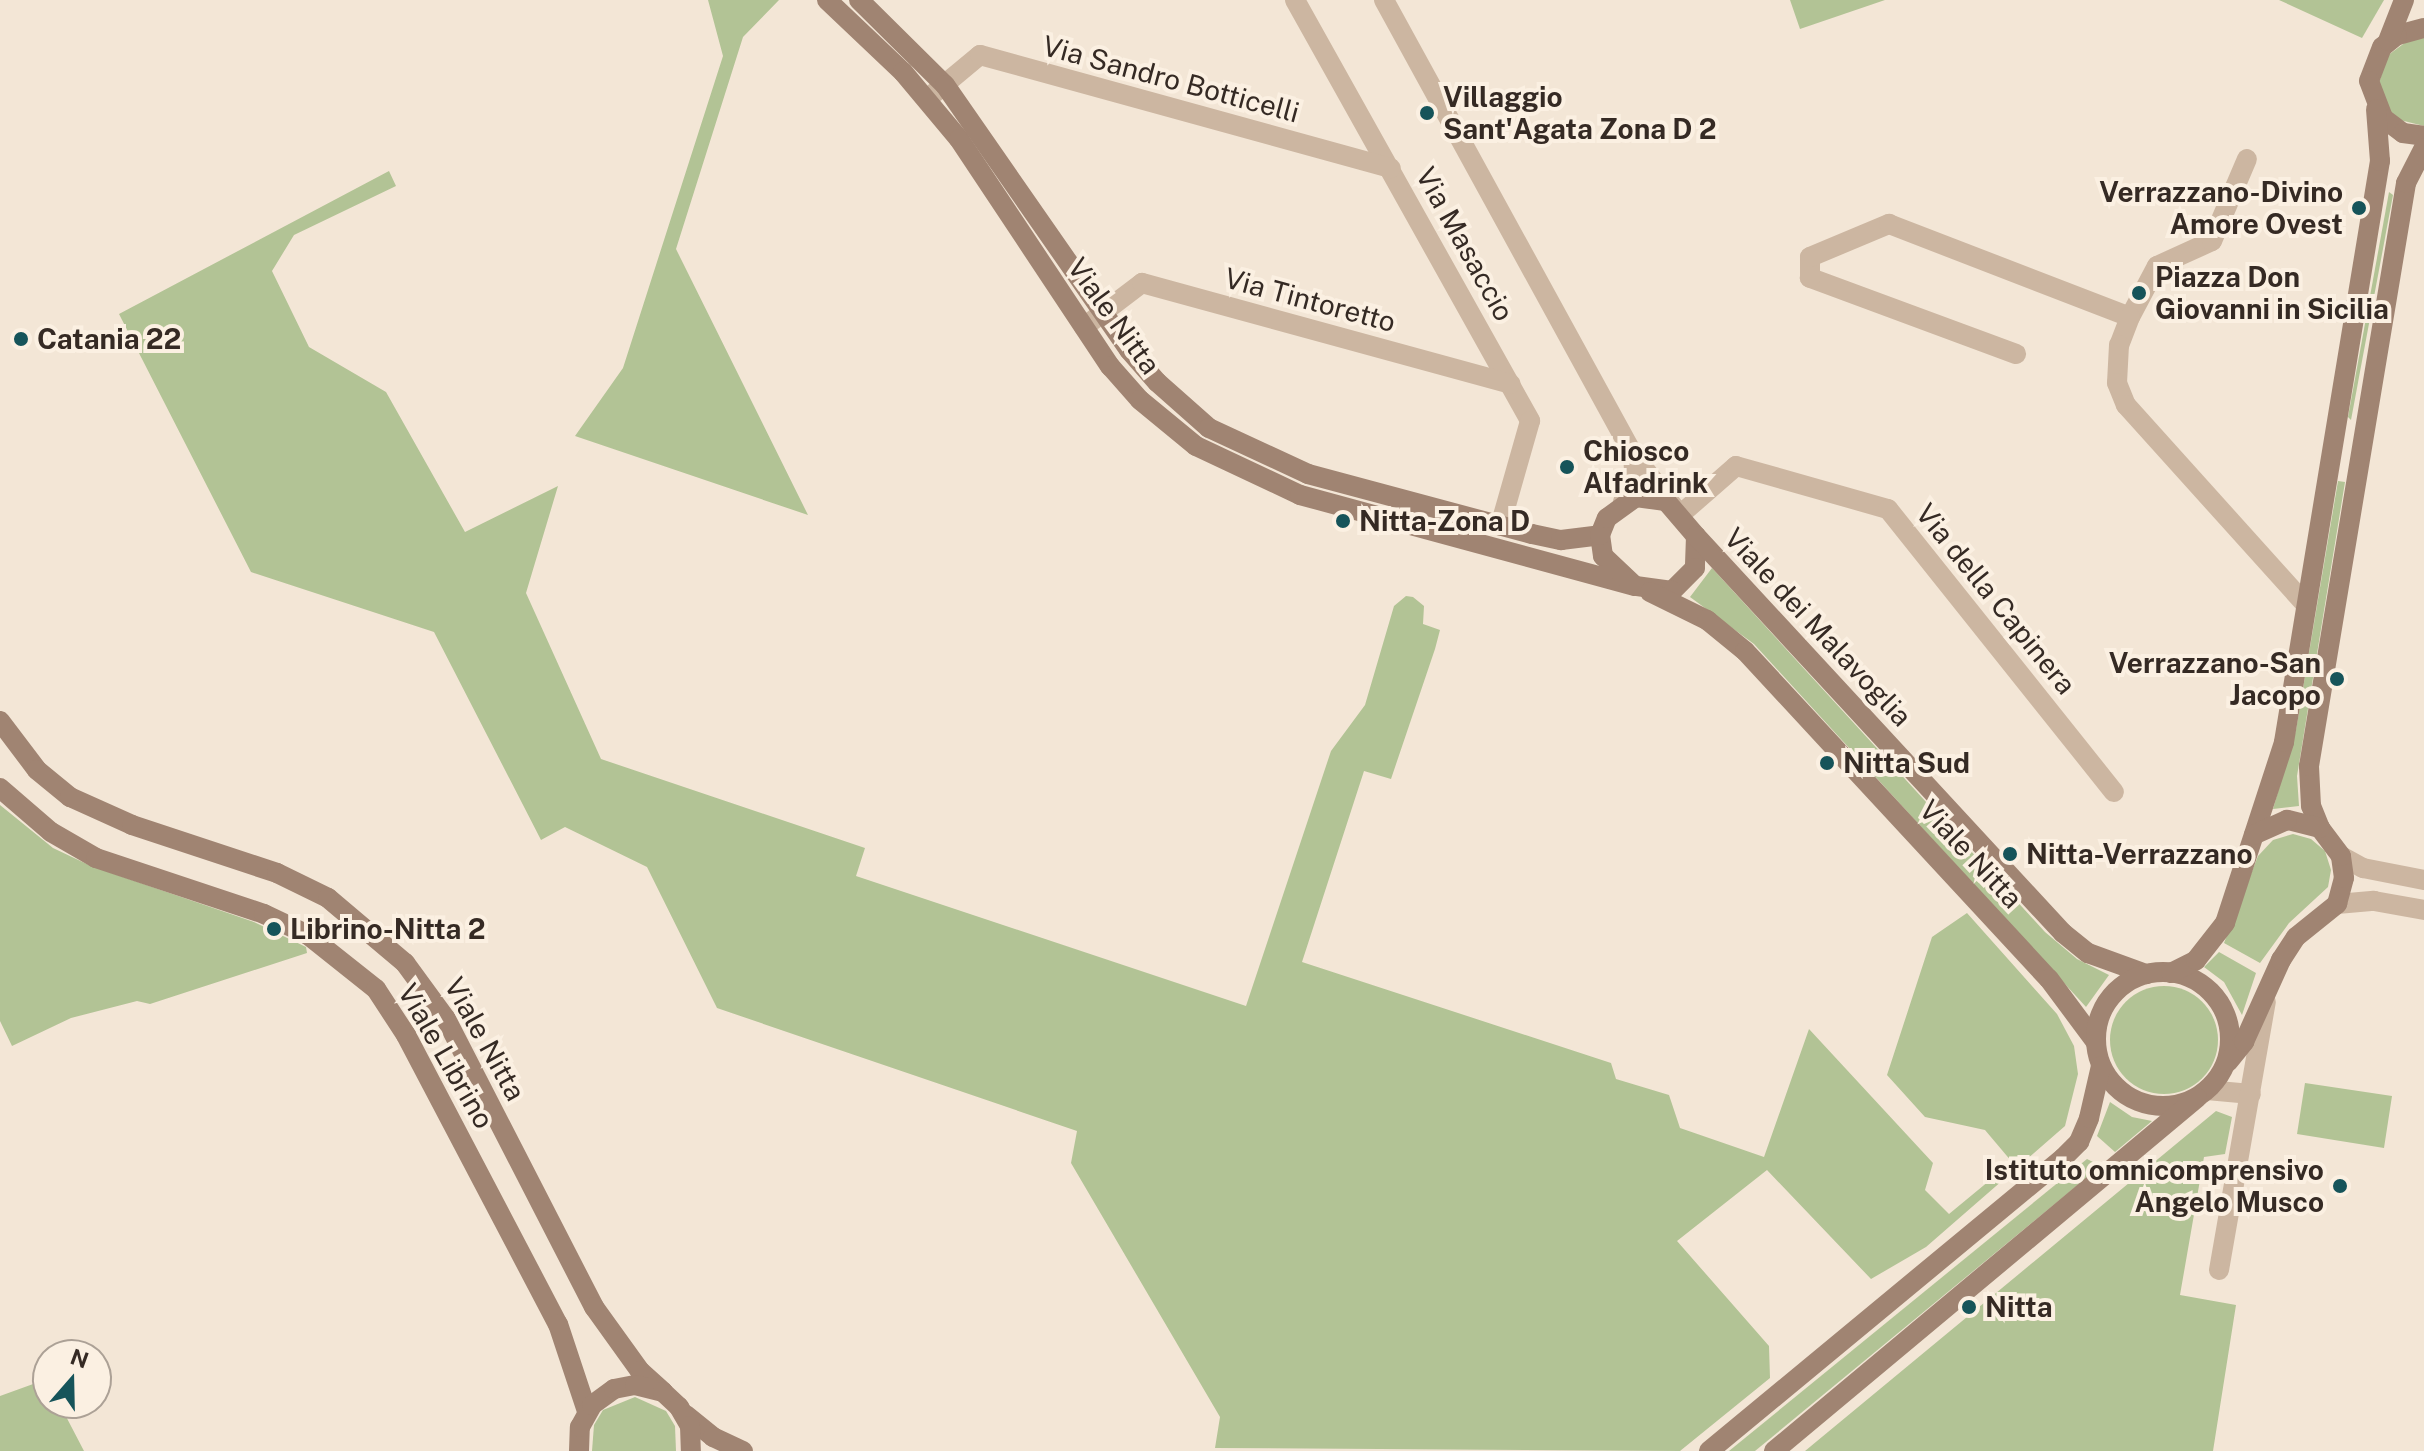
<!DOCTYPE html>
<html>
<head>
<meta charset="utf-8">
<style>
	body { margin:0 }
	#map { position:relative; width:2424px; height:1451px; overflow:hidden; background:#f3e6d6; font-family:"Public Sans",sans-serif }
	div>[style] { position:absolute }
	.green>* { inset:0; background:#b2c395 }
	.round { border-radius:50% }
	.minor>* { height:20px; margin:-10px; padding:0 10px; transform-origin:10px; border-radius:10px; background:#ccb6a1 }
	.secondary>* { height:20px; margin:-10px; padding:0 10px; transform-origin:10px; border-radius:10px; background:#a08472 }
	.secondary>.ring { margin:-10px; padding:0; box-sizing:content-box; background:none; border:20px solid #a08472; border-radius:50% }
	.dots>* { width:22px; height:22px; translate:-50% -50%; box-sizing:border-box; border:4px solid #fbf0e2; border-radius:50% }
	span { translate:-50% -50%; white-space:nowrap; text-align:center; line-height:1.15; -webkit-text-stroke:8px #fbf0e2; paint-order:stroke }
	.street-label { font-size:28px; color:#352a24 }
	.poi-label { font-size:28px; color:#352a24; font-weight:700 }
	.left { translate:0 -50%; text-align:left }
	.right { translate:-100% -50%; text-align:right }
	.north { position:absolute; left:32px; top:1339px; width:80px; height:80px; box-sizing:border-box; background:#fbf0e2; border:2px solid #aca196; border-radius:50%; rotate:20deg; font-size:22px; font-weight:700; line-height:32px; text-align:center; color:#352a24 }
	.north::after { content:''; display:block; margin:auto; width:28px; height:36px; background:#16545a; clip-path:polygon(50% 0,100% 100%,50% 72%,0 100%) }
</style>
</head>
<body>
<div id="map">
	<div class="green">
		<i style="clip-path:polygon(708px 0,779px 0,743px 37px,676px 249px,808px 515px,575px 436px,623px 368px,723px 56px)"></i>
		<i style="clip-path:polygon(1790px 0,1885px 0,1800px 29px)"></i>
		<i style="clip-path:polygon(2279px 0,2384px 0,2362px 38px)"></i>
		<i style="clip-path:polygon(2424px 38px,2424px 126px,2400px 120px,2389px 110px,2379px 83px,2387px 56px,2410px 39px)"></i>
		<i style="clip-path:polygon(389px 171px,396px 186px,294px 235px,272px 271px,309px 347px,386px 392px,465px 532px,558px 486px,526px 593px,601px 759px,865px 848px,856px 876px,1246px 1006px,1331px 751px,1365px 705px,1394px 606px,1406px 596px,1413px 597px,1424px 606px,1423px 624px,1440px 630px,1435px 649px,1391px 779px,1364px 771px,1302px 962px,1611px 1063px,1616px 1079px,1669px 1095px,1680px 1128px,1764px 1157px,1809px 1029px,1933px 1163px,1925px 1190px,1949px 1214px,2012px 1162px,1985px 1130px,1925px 1117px,1887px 1075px,1932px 937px,1967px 913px,2057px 1014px,2074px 1046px,2078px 1074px,2065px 1126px,1926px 1247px,1871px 1279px,1767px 1170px,1677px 1241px,1769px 1346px,1770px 1378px,1680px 1451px,1215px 1448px,1220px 1417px,1071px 1163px,1077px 1131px,717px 1008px,647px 867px,565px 827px,541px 840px,434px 632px,251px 572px,119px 314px)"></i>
		<i style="clip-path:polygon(2389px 192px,2393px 195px,2351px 420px,2348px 417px)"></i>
		<i style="clip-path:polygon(2338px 481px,2345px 482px,2297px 776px,2299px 806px,2273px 809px,2296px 730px)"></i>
		<i style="clip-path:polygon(1712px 568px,2045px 932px,2077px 959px,2109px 975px,2086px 1007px,1754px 644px,1690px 597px)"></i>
		<i style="clip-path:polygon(0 805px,53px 848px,91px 866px,254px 922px,306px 947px,307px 953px,150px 1004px,137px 1001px,71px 1018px,12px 1046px,0 1021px)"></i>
		<i style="clip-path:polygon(2293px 834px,2311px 839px,2325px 851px,2331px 870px,2328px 887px,2289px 923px,2260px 963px,2224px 943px,2258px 856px,2273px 840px)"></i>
		<i style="clip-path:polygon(2219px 952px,2256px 973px,2242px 1015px,2224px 982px,2204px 967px)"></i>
		<i class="round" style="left:2110px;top:986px;width:108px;height:108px"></i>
		<i style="clip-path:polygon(2305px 1083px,2392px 1096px,2384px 1148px,2297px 1134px)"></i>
		<i style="clip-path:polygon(2110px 1102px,2132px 1117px,2152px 1121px,2115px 1152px,2097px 1136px)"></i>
		<i style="clip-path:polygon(2216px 1111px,2232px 1117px,2225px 1154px,2204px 1157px,2180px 1295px,2236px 1305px,2213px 1451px,1805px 1451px)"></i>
		<i style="clip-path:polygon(2087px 1159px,2093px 1162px,2091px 1174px,1755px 1451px,1729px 1451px)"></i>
		<i style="clip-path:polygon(47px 1379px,48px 1403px,59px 1403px,84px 1451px,0 1451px,0 1396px)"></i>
		<i style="clip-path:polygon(635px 1397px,666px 1411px,675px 1426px,676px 1451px,592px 1451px,594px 1425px,603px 1410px)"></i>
	</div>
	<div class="minor">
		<i style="left:1295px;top:0;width:482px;rotate:60.8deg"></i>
		<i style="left:1530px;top:421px;width:109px;rotate:105.9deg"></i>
		<i style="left:1384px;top:0;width:518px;rotate:61.26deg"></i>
		<i style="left:1633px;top:454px;width:67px;rotate:52.3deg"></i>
		<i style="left:927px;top:99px;width:69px;rotate:-39.7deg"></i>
		<i style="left:980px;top:55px;width:426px;rotate:15.4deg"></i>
		<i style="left:2130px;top:317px;width:58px;rotate:-62.1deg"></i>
		<i style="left:2157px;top:266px;width:60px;rotate:-24.4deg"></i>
		<i style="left:2212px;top:241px;width:89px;rotate:-66.9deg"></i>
		<i style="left:1084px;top:327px;width:73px;rotate:-37.2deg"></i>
		<i style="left:1142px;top:283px;width:382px;rotate:15.3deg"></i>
		<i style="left:2016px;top:354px;width:220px;rotate:-159.7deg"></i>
		<i style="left:1810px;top:278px;width:21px;rotate:-90deg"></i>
		<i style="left:1810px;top:257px;width:86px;rotate:-22.7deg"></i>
		<i style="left:1889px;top:224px;width:258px;rotate:21.1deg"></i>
		<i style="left:2130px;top:317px;width:30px;rotate:111deg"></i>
		<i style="left:2119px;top:345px;width:38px;rotate:93deg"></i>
		<i style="left:2117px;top:383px;width:24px;rotate:68deg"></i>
		<i style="left:2126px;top:405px;width:269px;rotate:48deg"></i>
		<i style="left:1623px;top:502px;width:33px;rotate:-70deg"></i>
		<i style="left:1634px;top:471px;width:17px;rotate:-93deg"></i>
		<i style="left:1681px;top:514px;width:73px;rotate:-41.1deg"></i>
		<i style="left:1736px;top:466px;width:158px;rotate:15.8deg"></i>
		<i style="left:1888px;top:509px;width:362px;rotate:51.4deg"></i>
		<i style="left:2341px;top:856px;width:25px;rotate:29deg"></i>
		<i style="left:2363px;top:868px;width:62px;rotate:11.1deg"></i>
		<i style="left:2337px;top:904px;width:37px;rotate:-5deg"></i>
		<i style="left:2374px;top:901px;width:51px;rotate:10.2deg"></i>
		<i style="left:2207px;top:1090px;width:44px;rotate:5.2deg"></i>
		<i style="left:2219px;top:1270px;width:272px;rotate:-80.1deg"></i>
	</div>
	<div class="secondary">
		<i style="left:827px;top:0;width:105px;rotate:43.5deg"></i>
		<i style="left:903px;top:72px;width:87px;rotate:50.1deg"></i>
		<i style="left:959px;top:139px;width:273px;rotate:56.4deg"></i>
		<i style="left:1110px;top:366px;width:45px;rotate:48.6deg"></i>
		<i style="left:1140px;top:400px;width:72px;rotate:39.4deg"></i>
		<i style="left:1196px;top:446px;width:115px;rotate:25.2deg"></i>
		<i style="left:1300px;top:495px;width:347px;rotate:15.2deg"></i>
		<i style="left:859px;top:0;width:121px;rotate:44.7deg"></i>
		<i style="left:945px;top:85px;width:323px;rotate:55.2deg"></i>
		<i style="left:1129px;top:350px;width:43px;rotate:48.8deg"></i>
		<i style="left:1157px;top:382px;width:69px;rotate:41.5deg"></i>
		<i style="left:1209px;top:428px;width:109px;rotate:24.9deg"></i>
		<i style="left:1308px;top:474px;width:232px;rotate:15deg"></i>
		<i style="left:1532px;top:534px;width:30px;rotate:12deg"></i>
		<i style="left:1561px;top:540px;width:39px;rotate:-7deg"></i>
		<i style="left:2424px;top:28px;width:28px;rotate:165deg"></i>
		<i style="left:2397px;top:35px;width:19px;rotate:141deg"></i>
		<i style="left:2382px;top:47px;width:36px;rotate:111deg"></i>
		<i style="left:2369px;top:81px;width:40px;rotate:69deg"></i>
		<i style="left:2383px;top:118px;width:25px;rotate:37deg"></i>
		<i style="left:2403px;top:133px;width:21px;rotate:8deg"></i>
		<i style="left:2388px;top:41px;width:44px;rotate:-68.7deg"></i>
		<i style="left:1636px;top:497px;width:30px;rotate:8deg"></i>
		<i style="left:1666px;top:501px;width:46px;rotate:49.4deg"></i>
		<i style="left:1696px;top:536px;width:32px;rotate:92deg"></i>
		<i style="left:1695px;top:568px;width:33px;rotate:135deg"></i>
		<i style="left:1672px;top:591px;width:37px;rotate:-172deg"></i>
		<i style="left:1635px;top:586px;width:44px;rotate:-136.8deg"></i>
		<i style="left:1603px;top:556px;width:21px;rotate:-98deg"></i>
		<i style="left:1600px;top:535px;width:18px;rotate:-68deg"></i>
		<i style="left:1607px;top:518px;width:36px;rotate:-36deg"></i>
		<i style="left:1696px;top:536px;width:541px;rotate:47.25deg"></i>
		<i style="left:2063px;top:933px;width:32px;rotate:39deg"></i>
		<i style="left:2088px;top:953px;width:62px;rotate:19.9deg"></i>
		<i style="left:1650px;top:592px;width:64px;rotate:26.2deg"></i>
		<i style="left:1707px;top:620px;width:49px;rotate:39.2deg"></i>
		<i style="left:1745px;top:651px;width:447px;rotate:47.2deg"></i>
		<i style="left:2049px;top:979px;width:77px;rotate:53.4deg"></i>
		<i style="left:0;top:721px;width:61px;rotate:52.9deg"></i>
		<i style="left:37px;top:770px;width:43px;rotate:39.3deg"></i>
		<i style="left:70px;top:797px;width:68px;rotate:24.3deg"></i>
		<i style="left:132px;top:825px;width:153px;rotate:18.3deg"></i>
		<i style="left:277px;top:873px;width:57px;rotate:26.1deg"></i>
		<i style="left:328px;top:898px;width:101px;rotate:40.2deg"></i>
		<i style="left:405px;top:963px;width:69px;rotate:53.8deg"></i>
		<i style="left:446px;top:1019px;width:324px;rotate:62.8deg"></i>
		<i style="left:594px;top:1307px;width:79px;rotate:54.3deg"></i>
		<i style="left:640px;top:1371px;width:31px;rotate:42deg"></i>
		<i style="left:0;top:788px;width:67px;rotate:40.8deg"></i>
		<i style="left:51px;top:832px;width:52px;rotate:30deg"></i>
		<i style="left:96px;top:858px;width:177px;rotate:18.4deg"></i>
		<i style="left:264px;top:914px;width:49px;rotate:25.5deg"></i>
		<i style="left:308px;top:935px;width:87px;rotate:38.5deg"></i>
		<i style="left:376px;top:989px;width:55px;rotate:56.9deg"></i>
		<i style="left:406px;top:1035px;width:327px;rotate:62.3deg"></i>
		<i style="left:558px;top:1324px;width:92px;rotate:71.6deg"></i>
		<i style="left:2320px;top:828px;width:24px;rotate:-112deg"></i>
		<i style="left:2311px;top:806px;width:40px;rotate:-92.9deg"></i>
		<i style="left:2309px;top:766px;width:591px;rotate:-80.55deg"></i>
		<i style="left:2406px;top:183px;width:39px;rotate:-63deg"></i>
		<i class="ring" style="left:2096px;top:972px;width:114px;height:114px"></i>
		<i style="left:2171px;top:973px;width:28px;rotate:-27deg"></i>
		<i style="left:2196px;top:960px;width:47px;rotate:-51.9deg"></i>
		<i style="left:2225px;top:923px;width:190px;rotate:-71.9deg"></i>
		<i style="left:2284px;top:742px;width:589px;rotate:-80.62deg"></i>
		<i style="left:2380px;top:161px;width:52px;rotate:-94.4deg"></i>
		<i style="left:2228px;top:1062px;width:26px;rotate:-51deg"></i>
		<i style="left:2244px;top:1042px;width:90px;rotate:-65.7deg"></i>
		<i style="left:2281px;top:960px;width:27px;rotate:-57deg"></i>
		<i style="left:2296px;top:937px;width:53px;rotate:-38.8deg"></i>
		<i style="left:2337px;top:904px;width:27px;rotate:-75deg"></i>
		<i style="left:2344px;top:878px;width:22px;rotate:-98deg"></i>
		<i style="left:2341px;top:856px;width:35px;rotate:-127deg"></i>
		<i style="left:2320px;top:828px;width:34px;rotate:-166deg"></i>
		<i style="left:2287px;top:820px;width:36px;rotate:156deg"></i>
		<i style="left:686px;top:1415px;width:35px;rotate:39deg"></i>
		<i style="left:713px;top:1437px;width:33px;rotate:25deg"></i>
		<i style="left:579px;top:1451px;width:24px;rotate:-88deg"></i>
		<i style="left:580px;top:1427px;width:25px;rotate:-61deg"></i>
		<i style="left:592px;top:1405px;width:27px;rotate:-36deg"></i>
		<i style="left:614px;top:1389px;width:21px;rotate:-11deg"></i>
		<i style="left:635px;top:1385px;width:29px;rotate:14deg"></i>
		<i style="left:663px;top:1392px;width:22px;rotate:43deg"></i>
		<i style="left:679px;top:1407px;width:22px;rotate:60deg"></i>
		<i style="left:690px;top:1426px;width:25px;rotate:88deg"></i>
		<i style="left:1709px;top:1451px;width:460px;rotate:-39.6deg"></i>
		<i style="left:2063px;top:1158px;width:23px;rotate:-45deg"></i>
		<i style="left:2079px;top:1142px;width:26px;rotate:-67deg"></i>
		<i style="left:2089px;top:1118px;width:53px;rotate:-77deg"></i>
		<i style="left:1774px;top:1451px;width:551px;rotate:-39.85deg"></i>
	</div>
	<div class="dots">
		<i style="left:1427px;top:113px;background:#16545a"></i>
		<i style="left:2359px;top:208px;background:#16545a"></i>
		<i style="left:2139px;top:293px;background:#16545a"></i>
		<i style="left:21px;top:339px;background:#16545a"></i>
		<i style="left:1567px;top:467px;background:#16545a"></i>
		<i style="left:1343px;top:521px;background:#16545a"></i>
		<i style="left:2337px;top:679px;background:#16545a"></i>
		<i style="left:1827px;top:763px;background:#16545a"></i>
		<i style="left:2010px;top:854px;background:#16545a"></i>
		<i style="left:274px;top:929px;background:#16545a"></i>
		<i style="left:2340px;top:1186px;background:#16545a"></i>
		<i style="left:1969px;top:1307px;background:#16545a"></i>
	</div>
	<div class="street-label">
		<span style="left:1171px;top:79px;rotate:15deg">Via Sandro Botticelli</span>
		<span style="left:1465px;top:244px;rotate:61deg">Via Masaccio</span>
		<span style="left:1310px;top:300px;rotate:15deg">Via Tintoretto</span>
		<span style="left:1114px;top:316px;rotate:54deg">Viale Nitta</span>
		<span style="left:1996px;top:599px;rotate:51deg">Via della Capinera</span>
		<span style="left:1818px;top:627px;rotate:47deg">Viale dei Malavoglia</span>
		<span style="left:1971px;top:854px;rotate:47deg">Viale Nitta</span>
		<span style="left:485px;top:1039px;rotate:61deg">Viale Nitta</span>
		<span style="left:446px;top:1056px;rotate:60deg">Viale Librino</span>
	</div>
	<div class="poi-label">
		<span class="left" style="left:1443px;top:113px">Villaggio<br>Sant'Agata Zona D 2</span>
		<span class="right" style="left:2343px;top:208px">Verrazzano-Divino<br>Amore Ovest</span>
		<span class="left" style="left:2155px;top:293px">Piazza Don<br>Giovanni in Sicilia</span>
		<span class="left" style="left:37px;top:339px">Catania 22</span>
		<span class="left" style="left:1583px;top:467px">Chiosco<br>Alfadrink</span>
		<span class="left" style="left:1359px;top:521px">Nitta-Zona D</span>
		<span class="right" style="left:2321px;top:679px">Verrazzano-San<br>Jacopo</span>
		<span class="left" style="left:1843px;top:763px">Nitta Sud</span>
		<span class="left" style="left:2026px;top:854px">Nitta-Verrazzano</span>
		<span class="left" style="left:290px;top:929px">Librino-Nitta 2</span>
		<span class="right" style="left:2324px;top:1186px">Istituto omnicomprensivo<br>Angelo Musco</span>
		<span class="left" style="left:1985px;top:1307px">Nitta</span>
	</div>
	<div class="north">N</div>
</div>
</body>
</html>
